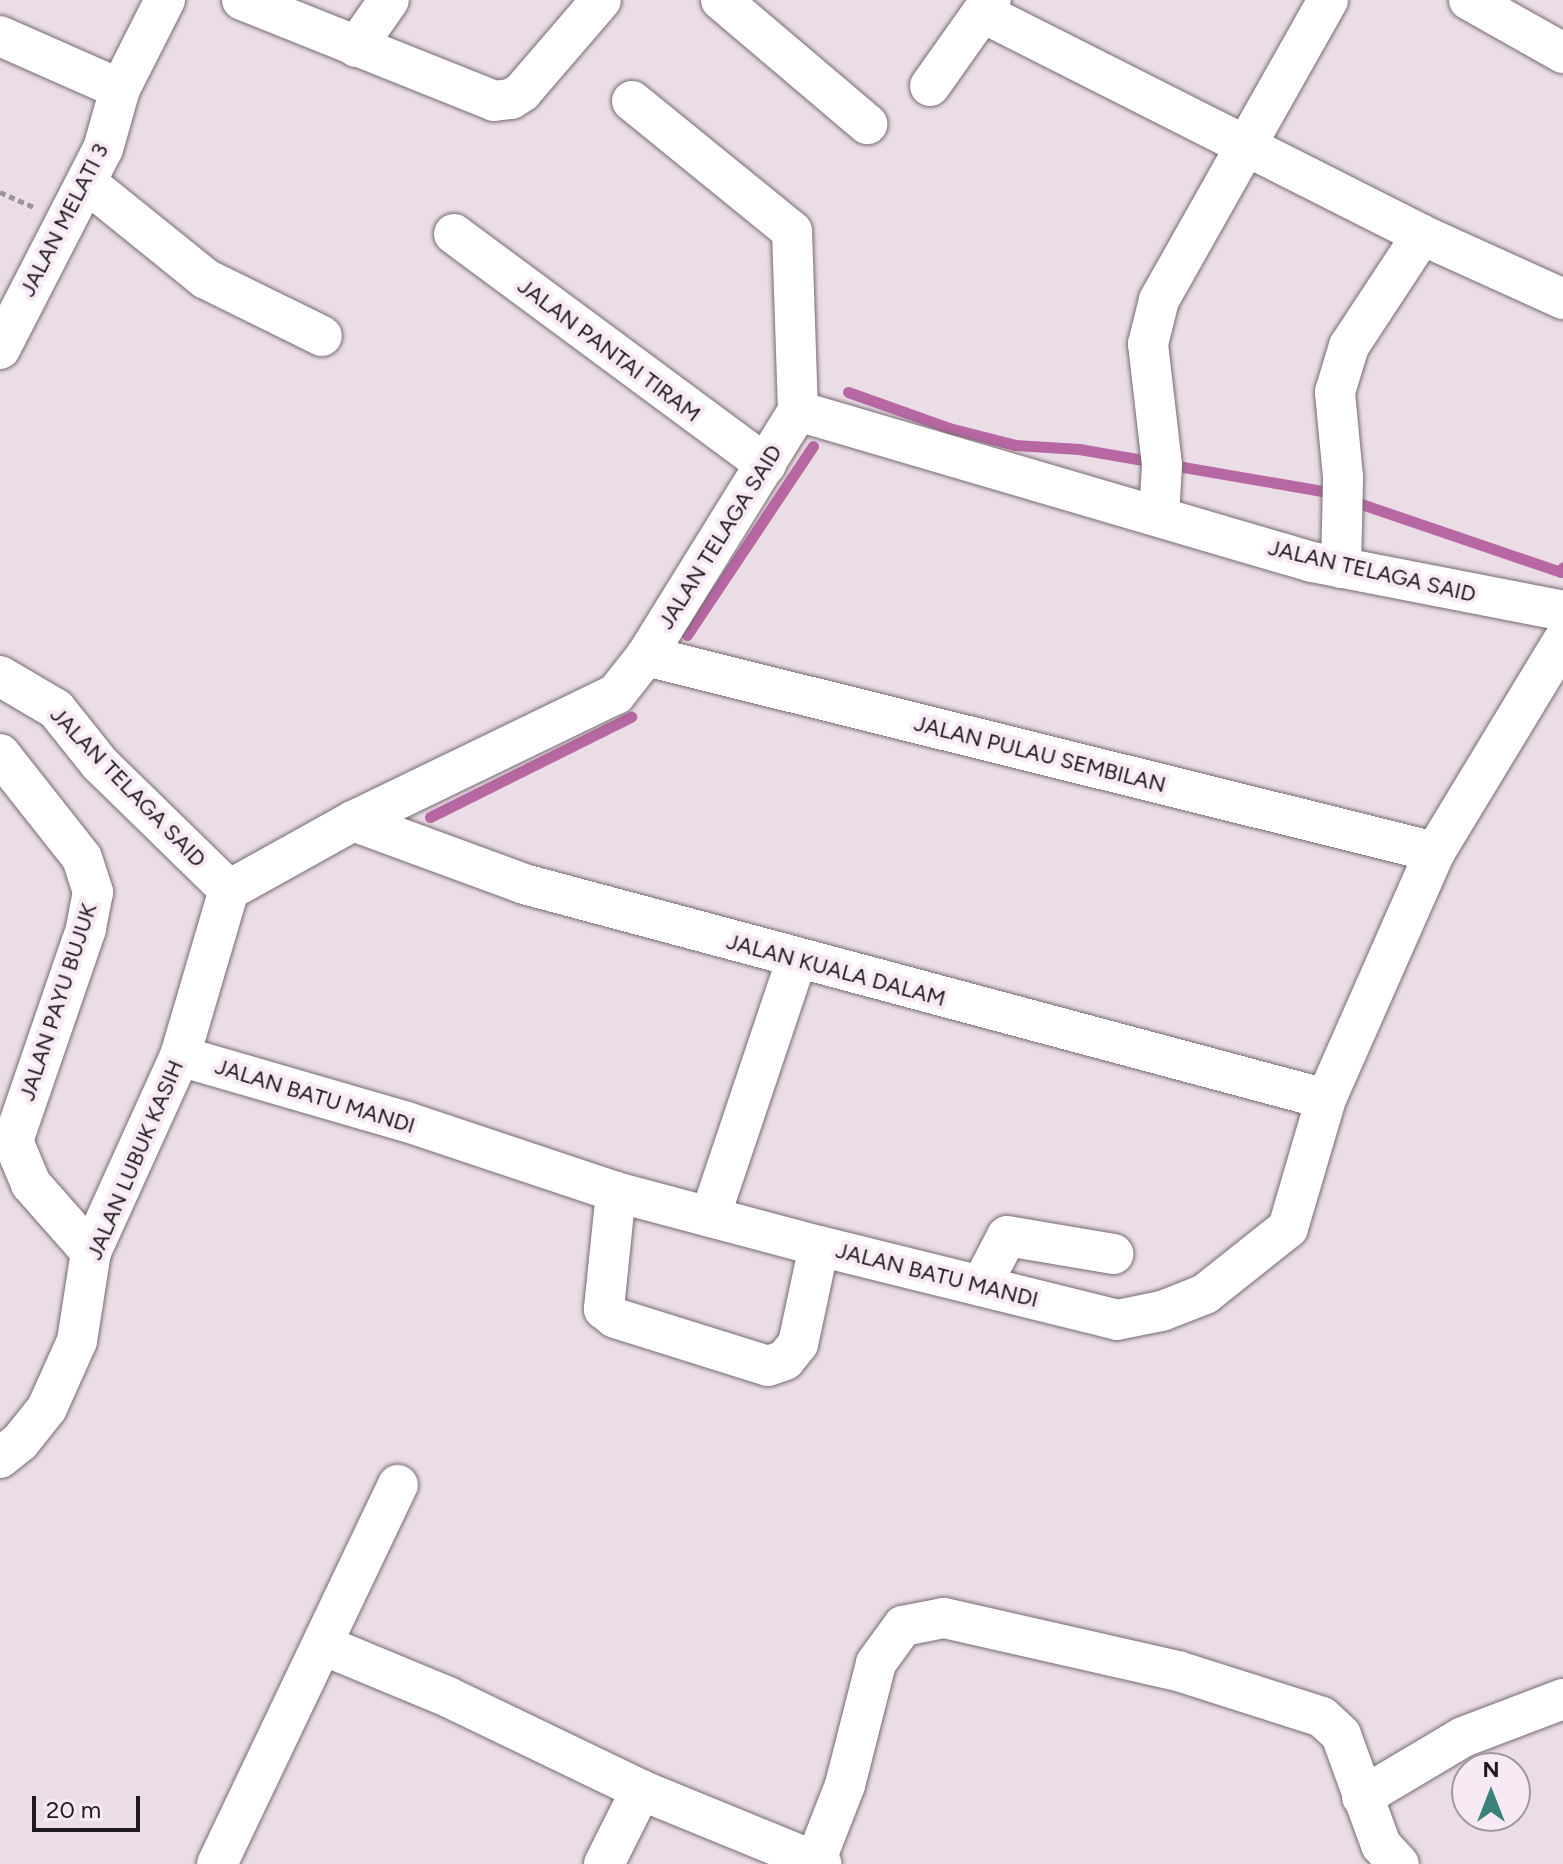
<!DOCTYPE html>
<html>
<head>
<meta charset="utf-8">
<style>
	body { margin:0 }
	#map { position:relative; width:1563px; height:1864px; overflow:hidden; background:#ebdde6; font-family:Figtree,sans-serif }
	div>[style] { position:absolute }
	.stream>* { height:11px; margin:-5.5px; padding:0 5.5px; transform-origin:5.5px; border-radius:5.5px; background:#b767a2 }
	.path>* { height:5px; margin-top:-2.5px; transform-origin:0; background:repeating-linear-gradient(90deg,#9d9299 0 6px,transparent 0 10px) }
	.roads { filter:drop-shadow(0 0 2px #766a72) drop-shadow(0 0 2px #766a72) }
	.minor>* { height:40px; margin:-20px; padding:0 20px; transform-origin:20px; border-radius:20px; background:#fff }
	span { translate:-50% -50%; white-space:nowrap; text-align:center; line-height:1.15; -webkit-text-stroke:8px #f8eaf4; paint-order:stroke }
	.street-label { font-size:22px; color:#1f1a1d }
	.north { position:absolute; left:1451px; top:1752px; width:80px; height:80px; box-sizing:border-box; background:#f8eaf4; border:2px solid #a1979e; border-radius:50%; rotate:0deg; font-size:22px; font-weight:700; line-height:32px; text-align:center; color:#1f1a1d }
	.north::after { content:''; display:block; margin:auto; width:28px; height:36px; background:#3b827b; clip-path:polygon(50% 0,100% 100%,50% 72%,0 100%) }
	.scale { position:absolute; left:32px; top:1796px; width:108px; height:36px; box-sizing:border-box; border:4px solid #1f1a1d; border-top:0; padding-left:10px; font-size:24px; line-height:28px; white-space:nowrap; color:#1f1a1d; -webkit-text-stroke:6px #f8eaf4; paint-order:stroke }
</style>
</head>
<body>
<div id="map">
	<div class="stream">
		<i style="left:848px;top:392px;width:107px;rotate:19.6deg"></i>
		<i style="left:949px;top:428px;width:68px;rotate:14.4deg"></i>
		<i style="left:1015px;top:445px;width:64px;rotate:3.6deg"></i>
		<i style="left:1079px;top:449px;width:248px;rotate:9.8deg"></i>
		<i style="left:1323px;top:491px;width:251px;rotate:18.8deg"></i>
		<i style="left:1561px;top:572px;width:5px;rotate:-68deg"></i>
		<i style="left:687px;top:635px;width:227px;rotate:-56.3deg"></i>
		<i style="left:430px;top:817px;width:225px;rotate:-26.5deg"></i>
	</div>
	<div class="path">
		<i style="left:0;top:192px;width:37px;rotate:24deg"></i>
	</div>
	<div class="roads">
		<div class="minor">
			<i style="left:242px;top:0;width:271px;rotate:21.8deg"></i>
			<i style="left:494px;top:101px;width:17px;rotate:-7deg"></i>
			<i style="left:511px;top:99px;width:13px;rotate:-32deg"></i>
			<i style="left:522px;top:92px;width:121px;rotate:-49.3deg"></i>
			<i style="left:721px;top:0;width:192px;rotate:40.3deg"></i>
			<i style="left:1469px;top:0;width:108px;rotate:29.4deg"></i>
			<i style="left:983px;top:13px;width:492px;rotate:26.8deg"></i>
			<i style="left:1422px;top:235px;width:155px;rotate:24.4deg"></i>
			<i style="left:0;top:36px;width:131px;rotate:23.8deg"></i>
			<i style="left:356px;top:47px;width:57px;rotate:-54.9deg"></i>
			<i style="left:930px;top:86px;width:105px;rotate:-54.7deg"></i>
			<i style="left:632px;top:101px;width:206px;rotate:39.1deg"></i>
			<i style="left:792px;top:231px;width:180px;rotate:88.1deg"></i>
			<i style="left:87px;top:183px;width:153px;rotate:38.9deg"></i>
			<i style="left:206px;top:279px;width:129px;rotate:26.2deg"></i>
			<i style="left:454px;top:234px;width:388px;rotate:36.5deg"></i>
			<i style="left:0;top:349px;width:225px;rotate:-62.8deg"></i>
			<i style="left:103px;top:149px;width:62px;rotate:-74.2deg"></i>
			<i style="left:120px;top:89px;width:100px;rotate:-63.2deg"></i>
			<i style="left:798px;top:411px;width:536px;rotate:16.37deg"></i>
			<i style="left:1312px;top:562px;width:256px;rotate:11deg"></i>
			<i style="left:1159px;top:516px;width:51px;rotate:-86.6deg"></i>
			<i style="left:1162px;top:465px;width:122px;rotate:-96.6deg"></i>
			<i style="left:1148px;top:344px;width:45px;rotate:-76deg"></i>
			<i style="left:1159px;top:300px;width:344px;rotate:-60.6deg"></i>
			<i style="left:1341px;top:568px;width:91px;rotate:-88.7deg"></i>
			<i style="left:1343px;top:477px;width:85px;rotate:-95.4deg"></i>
			<i style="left:1335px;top:392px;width:48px;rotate:-73.1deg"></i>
			<i style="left:1349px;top:346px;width:133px;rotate:-56.7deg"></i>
			<i style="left:646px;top:656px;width:813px;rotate:13.95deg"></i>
			<i style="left:0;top:676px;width:65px;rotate:30.5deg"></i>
			<i style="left:56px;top:709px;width:70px;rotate:51.3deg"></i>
			<i style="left:100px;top:764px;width:180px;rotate:44.3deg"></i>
			<i style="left:0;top:754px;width:132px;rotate:51.7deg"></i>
			<i style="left:82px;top:858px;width:36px;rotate:72deg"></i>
			<i style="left:93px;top:892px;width:38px;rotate:101deg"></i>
			<i style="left:86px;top:929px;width:224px;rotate:109deg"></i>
			<i style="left:13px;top:1141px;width:47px;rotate:67.3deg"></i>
			<i style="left:31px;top:1184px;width:91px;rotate:48.6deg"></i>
			<i style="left:353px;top:821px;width:182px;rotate:20.2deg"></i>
			<i style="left:524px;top:884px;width:830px;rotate:15.01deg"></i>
			<i style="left:229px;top:890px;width:142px;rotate:-29.1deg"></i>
			<i style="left:353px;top:821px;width:292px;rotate:-25.8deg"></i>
			<i style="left:616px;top:694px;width:48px;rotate:-51.7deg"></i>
			<i style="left:646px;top:656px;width:288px;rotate:-58.2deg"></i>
			<i style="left:180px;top:1056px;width:236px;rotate:16.2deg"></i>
			<i style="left:407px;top:1122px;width:220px;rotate:18.5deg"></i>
			<i style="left:616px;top:1192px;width:210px;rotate:14.9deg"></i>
			<i style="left:819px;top:1246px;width:307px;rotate:13.9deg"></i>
			<i style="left:1117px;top:1320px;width:46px;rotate:-11.3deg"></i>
			<i style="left:1162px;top:1311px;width:46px;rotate:-21.6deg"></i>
			<i style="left:1205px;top:1294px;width:106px;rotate:-38.5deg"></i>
			<i style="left:1288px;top:1228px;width:134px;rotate:-73.6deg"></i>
			<i style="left:1326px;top:1099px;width:270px;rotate:-66.2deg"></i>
			<i style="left:1435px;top:852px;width:247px;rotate:-58.8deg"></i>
			<i style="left:616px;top:1192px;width:118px;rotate:95.9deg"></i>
			<i style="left:604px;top:1309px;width:14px;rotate:39deg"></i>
			<i style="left:615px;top:1318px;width:160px;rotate:17.4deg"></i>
			<i style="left:768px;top:1366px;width:18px;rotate:-19deg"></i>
			<i style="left:785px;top:1360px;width:21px;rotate:-51deg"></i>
			<i style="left:798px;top:1344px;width:100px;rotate:-77.9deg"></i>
			<i style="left:710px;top:1217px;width:270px;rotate:-71.4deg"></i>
			<i style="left:981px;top:1286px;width:56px;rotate:-62.5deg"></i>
			<i style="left:1007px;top:1236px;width:108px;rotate:9.6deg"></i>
			<i style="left:0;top:1458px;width:26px;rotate:-39deg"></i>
			<i style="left:20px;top:1442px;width:43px;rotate:-51.5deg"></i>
			<i style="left:47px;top:1408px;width:73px;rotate:-65.9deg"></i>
			<i style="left:77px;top:1341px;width:90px;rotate:-81.1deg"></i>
			<i style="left:91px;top:1252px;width:215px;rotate:-65.6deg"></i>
			<i style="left:180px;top:1056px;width:173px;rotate:-73.6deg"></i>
			<i style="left:325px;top:1646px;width:133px;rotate:22.5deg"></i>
			<i style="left:448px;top:1697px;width:214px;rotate:25.7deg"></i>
			<i style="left:1362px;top:1797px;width:117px;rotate:-30.7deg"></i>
			<i style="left:1463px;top:1737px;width:107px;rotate:-20.8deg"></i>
			<i style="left:815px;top:1862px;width:83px;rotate:-68.7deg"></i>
			<i style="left:845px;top:1785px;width:126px;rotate:-75.7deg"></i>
			<i style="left:876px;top:1663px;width:46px;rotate:-53.9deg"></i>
			<i style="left:903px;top:1626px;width:42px;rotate:-11deg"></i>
			<i style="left:944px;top:1618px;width:240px;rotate:12.8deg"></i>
			<i style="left:1178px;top:1671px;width:151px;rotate:17.7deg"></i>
			<i style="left:1322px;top:1717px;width:26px;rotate:43deg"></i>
			<i style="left:1341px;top:1735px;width:117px;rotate:70deg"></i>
			<i style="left:1381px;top:1845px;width:26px;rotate:47deg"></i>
			<i style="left:217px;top:1864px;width:420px;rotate:-64.5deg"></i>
			<i style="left:604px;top:1864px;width:83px;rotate:-63.4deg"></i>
			<i style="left:641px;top:1790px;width:195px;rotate:22.3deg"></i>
		</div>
	</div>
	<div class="street-label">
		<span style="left:64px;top:220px;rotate:-63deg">JALAN MELATI 3</span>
		<span style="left:609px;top:350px;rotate:37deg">JALAN PANTAI TIRAM</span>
		<span style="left:720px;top:537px;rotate:-58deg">JALAN TELAGA SAID</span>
		<span style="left:1372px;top:571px;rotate:13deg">JALAN TELAGA SAID</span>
		<span style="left:1040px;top:754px;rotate:14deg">JALAN PULAU SEMBILAN</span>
		<span style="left:128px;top:787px;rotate:46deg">JALAN TELAGA SAID</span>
		<span style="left:836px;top:970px;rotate:15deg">JALAN KUALA DALAM</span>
		<span style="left:58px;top:1002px;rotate:-72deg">JALAN PAYU BUJUK</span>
		<span style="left:315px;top:1096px;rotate:17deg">JALAN BATU MANDI</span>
		<span style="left:135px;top:1160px;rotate:-67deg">JALAN LUBUK KASIH</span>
		<span style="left:937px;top:1275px;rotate:14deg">JALAN BATU MANDI</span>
	</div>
	<div class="north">N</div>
	<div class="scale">20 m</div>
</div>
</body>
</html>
